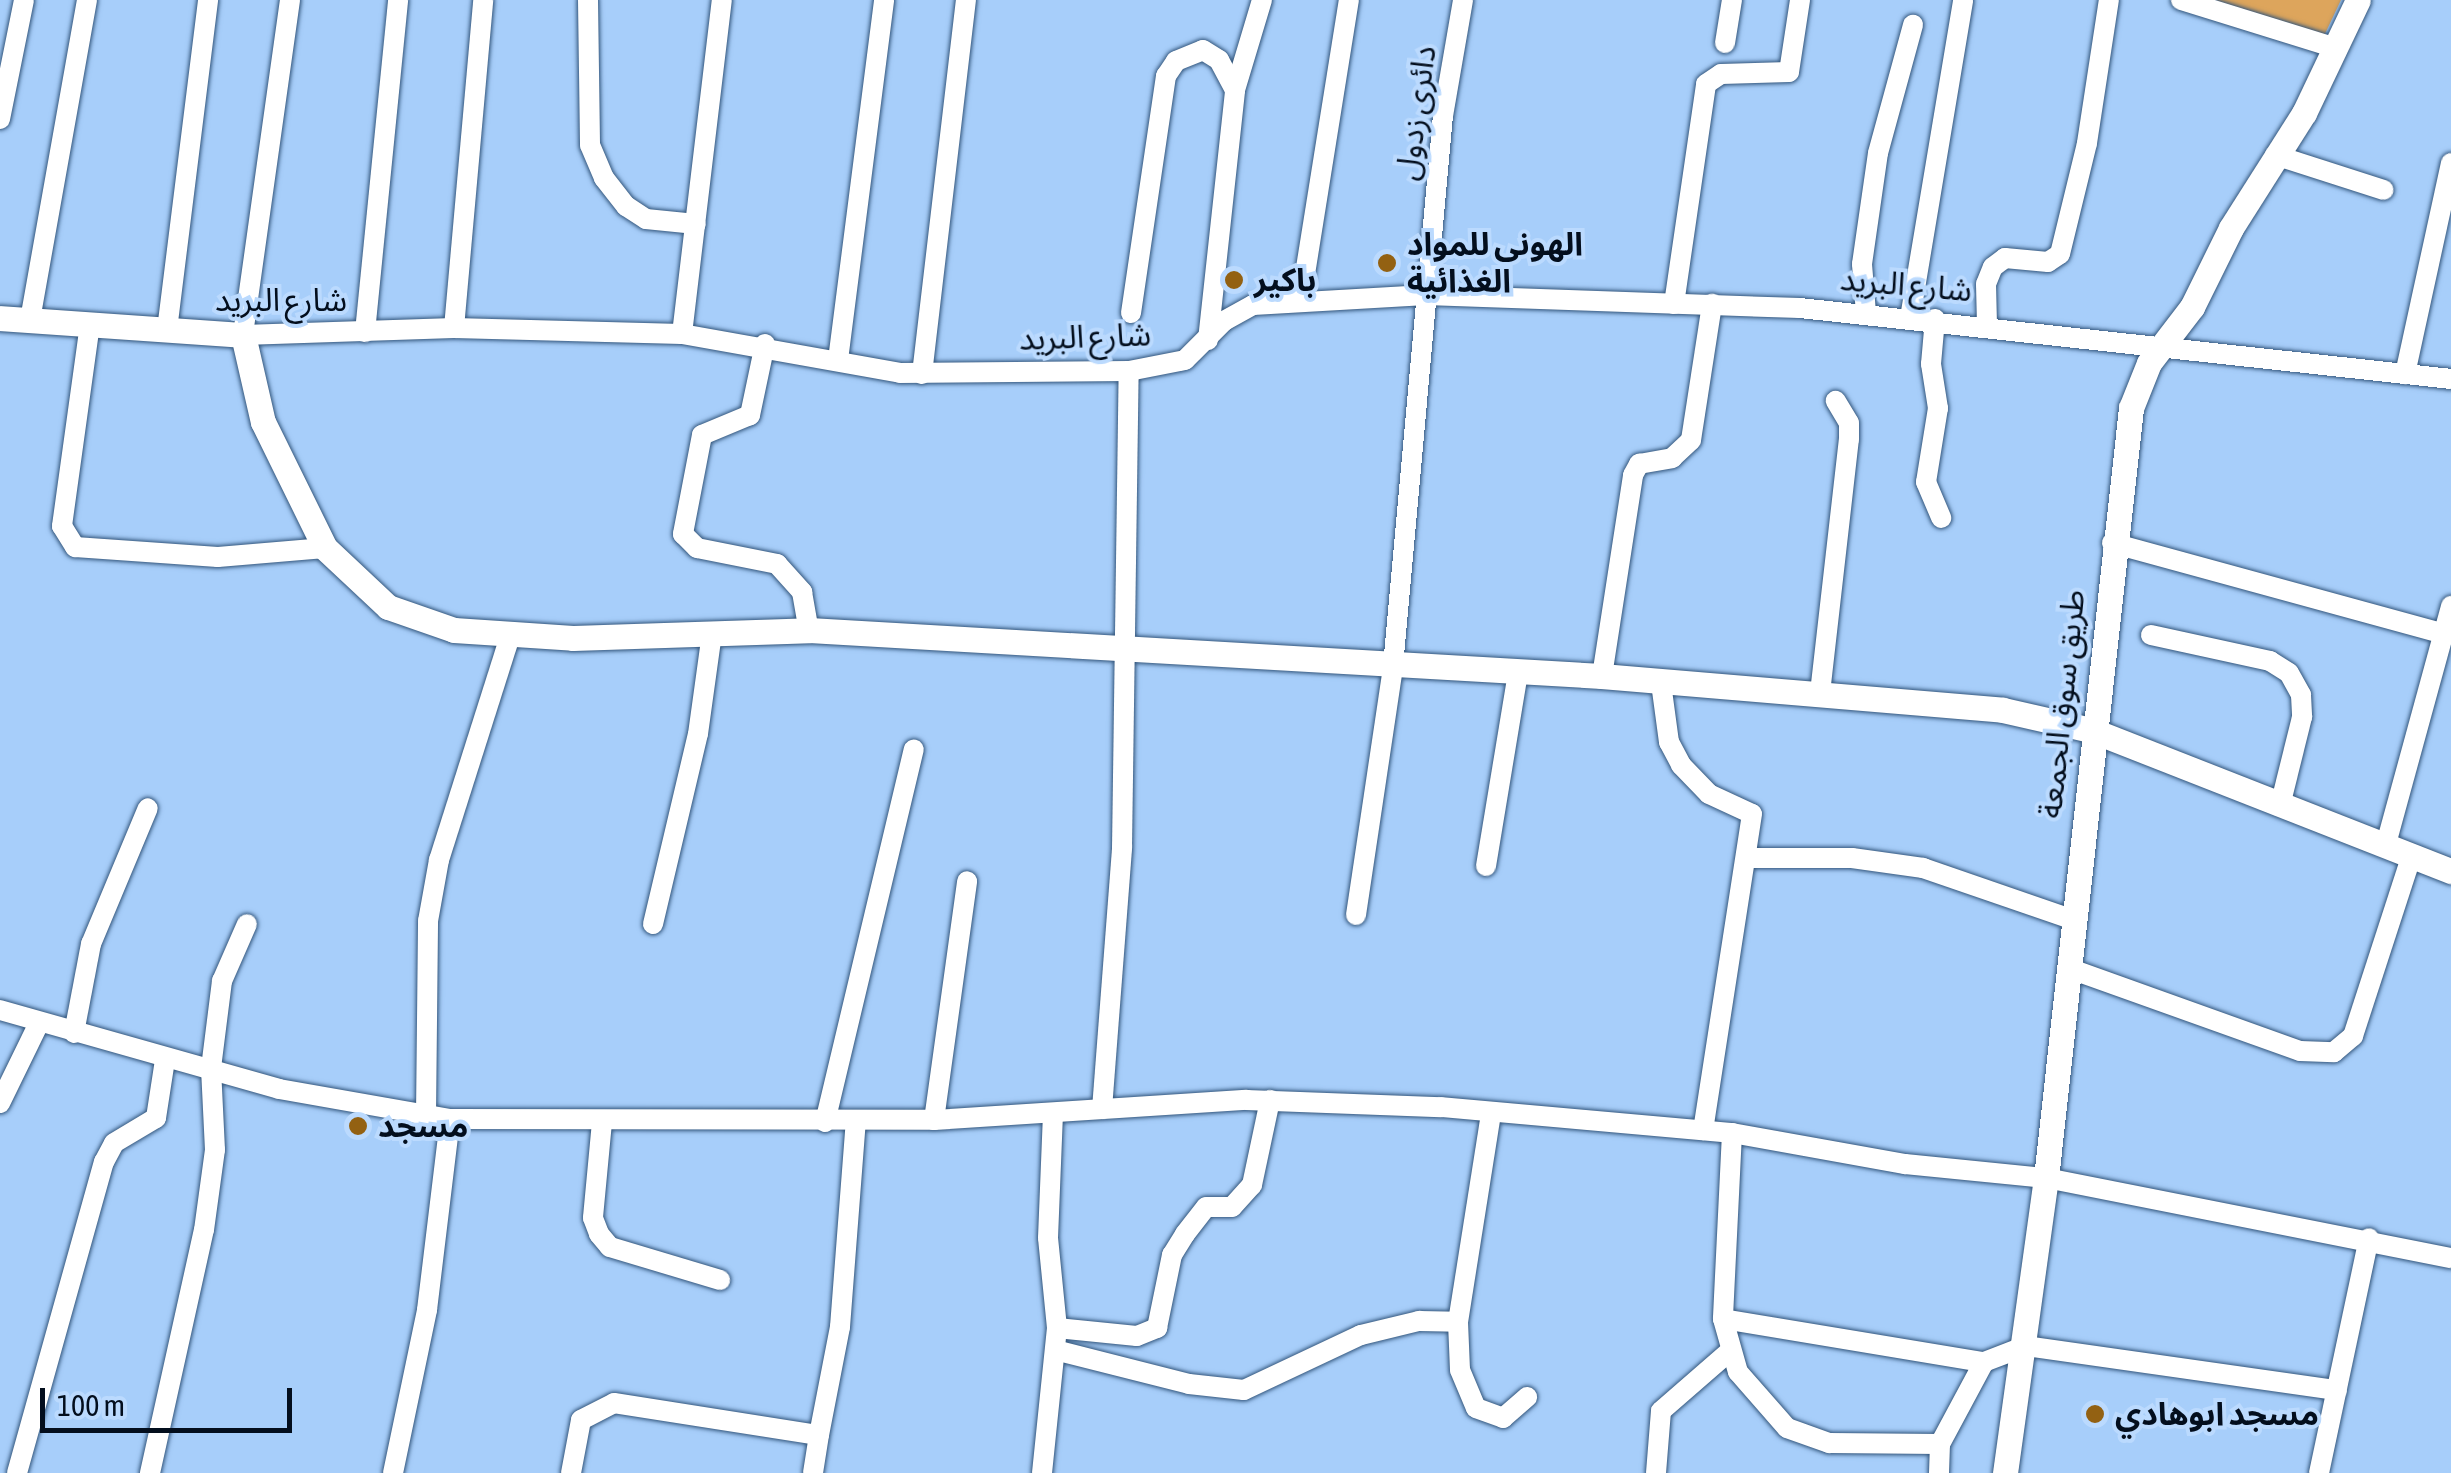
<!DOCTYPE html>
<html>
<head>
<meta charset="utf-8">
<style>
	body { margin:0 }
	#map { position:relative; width:2451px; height:1473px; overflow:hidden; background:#a7cefa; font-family:"Asap Condensed","Noto Sans Arabic",sans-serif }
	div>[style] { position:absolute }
	.green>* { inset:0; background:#dda55c }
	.roads { filter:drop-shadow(0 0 2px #33567c) drop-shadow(0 0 2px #33567c) }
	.minor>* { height:20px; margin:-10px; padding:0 10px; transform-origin:10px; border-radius:10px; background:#fff }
	.tertiary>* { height:25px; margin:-12.5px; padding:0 12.5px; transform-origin:12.5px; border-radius:12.5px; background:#fff }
	.dots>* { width:28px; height:28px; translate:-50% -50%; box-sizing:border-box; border:5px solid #bbdafe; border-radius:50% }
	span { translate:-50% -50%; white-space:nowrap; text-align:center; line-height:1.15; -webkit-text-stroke:8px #bbdafe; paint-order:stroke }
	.street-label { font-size:32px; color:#030e1d }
	.poi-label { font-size:32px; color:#030e1d; font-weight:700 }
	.left { translate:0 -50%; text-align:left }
	.scale { position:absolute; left:40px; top:1388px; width:252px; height:45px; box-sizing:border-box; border:5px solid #030e1d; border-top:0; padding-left:12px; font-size:30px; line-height:35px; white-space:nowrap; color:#030e1d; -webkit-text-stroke:8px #bbdafe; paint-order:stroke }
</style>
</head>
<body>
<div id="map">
	<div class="green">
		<i style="clip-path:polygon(2215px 0,2341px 0,2324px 36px)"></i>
	</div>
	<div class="roads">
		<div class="minor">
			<i style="left:290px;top:0;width:338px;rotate:98deg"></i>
			<i style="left:243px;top:335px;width:211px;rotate:-1.9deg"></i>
			<i style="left:454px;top:328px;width:228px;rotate:1.5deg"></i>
			<i style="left:682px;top:334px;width:221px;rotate:10.1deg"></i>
			<i style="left:900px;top:373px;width:229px;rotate:-0.5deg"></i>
			<i style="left:1129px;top:371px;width:57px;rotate:-11.1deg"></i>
			<i style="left:1185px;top:360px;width:55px;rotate:-45deg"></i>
			<i style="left:1224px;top:321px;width:33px;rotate:-29deg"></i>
			<i style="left:1253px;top:305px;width:173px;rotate:-3.3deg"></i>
			<i style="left:1426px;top:295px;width:374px;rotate:2deg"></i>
			<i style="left:1800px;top:308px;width:655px;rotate:6.22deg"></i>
			<i style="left:588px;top:0;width:145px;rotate:89.2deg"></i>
			<i style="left:590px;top:145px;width:36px;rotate:67deg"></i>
			<i style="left:604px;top:178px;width:36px;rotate:52deg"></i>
			<i style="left:626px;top:206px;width:24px;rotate:33deg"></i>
			<i style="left:646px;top:219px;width:50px;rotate:5.7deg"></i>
			<i style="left:2181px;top:0;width:162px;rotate:17.2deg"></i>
			<i style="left:1725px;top:43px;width:44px;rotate:-80.8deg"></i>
			<i style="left:0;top:119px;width:121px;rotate:-78.6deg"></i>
			<i style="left:2275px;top:155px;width:114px;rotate:17.8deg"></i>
			<i style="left:1301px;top:299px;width:303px;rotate:-80.9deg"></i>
			<i style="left:1674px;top:304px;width:222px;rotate:-81.7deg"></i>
			<i style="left:1706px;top:84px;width:18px;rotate:-34deg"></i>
			<i style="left:1721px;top:74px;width:68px;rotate:-1.7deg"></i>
			<i style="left:1789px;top:72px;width:73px;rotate:-81.3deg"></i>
			<i style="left:1131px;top:313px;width:240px;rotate:-81.6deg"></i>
			<i style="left:1166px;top:76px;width:18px;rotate:-56deg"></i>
			<i style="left:1176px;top:61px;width:29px;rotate:-22deg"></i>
			<i style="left:1203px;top:50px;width:19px;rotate:32deg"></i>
			<i style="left:1219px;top:60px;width:34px;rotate:62deg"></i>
			<i style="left:1866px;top:313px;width:49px;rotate:-94.7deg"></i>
			<i style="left:1862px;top:264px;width:112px;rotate:-81.8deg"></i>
			<i style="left:1878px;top:153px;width:133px;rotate:-74.7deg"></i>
			<i style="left:1910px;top:318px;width:322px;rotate:-80.5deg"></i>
			<i style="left:1935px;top:319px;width:45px;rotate:95.1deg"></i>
			<i style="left:1931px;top:364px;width:45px;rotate:81deg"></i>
			<i style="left:1938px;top:408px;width:75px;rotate:99.2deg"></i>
			<i style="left:1926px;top:482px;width:39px;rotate:67deg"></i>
			<i style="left:30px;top:320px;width:325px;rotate:-79.9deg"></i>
			<i style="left:90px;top:324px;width:204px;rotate:97.9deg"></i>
			<i style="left:62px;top:526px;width:25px;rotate:58deg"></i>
			<i style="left:75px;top:547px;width:143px;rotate:4deg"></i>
			<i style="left:218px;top:557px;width:107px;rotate:-4.8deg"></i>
			<i style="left:1987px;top:325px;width:41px;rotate:-91.4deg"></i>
			<i style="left:1986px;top:284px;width:18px;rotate:-68deg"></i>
			<i style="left:1993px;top:267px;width:15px;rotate:-37deg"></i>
			<i style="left:2005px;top:258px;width:43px;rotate:5.3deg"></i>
			<i style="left:2048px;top:262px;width:14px;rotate:-34deg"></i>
			<i style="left:2060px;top:254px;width:114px;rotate:-76.3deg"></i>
			<i style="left:2087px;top:143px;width:145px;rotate:-81.3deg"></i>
			<i style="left:454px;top:328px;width:329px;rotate:-84.9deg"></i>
			<i style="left:167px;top:330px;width:333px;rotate:-82.9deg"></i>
			<i style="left:365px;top:332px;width:334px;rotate:-84.3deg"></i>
			<i style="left:682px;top:334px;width:336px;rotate:-83.2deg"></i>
			<i style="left:1208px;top:340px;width:251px;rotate:-83.8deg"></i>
			<i style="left:1235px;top:90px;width:94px;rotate:-73.3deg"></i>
			<i style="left:765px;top:344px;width:73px;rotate:101.9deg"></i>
			<i style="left:750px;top:415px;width:52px;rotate:157.4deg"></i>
			<i style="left:702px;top:435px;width:101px;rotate:100.9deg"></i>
			<i style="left:683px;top:534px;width:20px;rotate:45deg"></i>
			<i style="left:697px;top:548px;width:82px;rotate:11.3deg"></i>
			<i style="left:777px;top:564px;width:38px;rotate:48deg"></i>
			<i style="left:802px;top:592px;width:39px;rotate:80deg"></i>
			<i style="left:838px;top:360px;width:363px;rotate:-82.7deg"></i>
			<i style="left:922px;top:374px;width:377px;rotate:-83.3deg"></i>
			<i style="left:2405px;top:374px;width:216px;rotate:-77.7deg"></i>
			<i style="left:2112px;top:543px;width:342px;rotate:15.3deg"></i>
			<i style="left:2151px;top:635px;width:122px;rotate:12.3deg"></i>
			<i style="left:2270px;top:661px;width:22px;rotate:32deg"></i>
			<i style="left:2289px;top:673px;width:25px;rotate:61deg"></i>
			<i style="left:2301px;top:695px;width:22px;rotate:87deg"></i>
			<i style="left:2302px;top:717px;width:92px;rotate:103.9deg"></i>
			<i style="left:1602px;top:676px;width:203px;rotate:-81.2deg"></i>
			<i style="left:1633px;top:475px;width:13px;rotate:-61deg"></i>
			<i style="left:1639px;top:464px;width:34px;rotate:-10deg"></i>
			<i style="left:1672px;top:458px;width:26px;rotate:-43deg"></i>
			<i style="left:1691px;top:440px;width:138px;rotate:-81.2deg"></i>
			<i style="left:1661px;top:683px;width:60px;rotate:82.3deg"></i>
			<i style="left:1669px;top:742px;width:26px;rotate:62deg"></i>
			<i style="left:1681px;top:765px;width:40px;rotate:46deg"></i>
			<i style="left:1709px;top:794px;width:47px;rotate:24.9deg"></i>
			<i style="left:1752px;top:814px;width:320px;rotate:98.8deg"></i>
			<i style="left:1820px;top:693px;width:256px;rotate:-83.5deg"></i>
			<i style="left:1849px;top:439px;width:16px;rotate:-90deg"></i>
			<i style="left:1849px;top:423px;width:26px;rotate:-121deg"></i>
			<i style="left:2386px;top:844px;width:247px;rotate:-74.7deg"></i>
			<i style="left:1746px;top:858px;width:106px"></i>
			<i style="left:1852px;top:858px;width:72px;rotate:8deg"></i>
			<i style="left:1923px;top:868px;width:160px;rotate:19deg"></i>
			<i style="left:1486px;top:866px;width:196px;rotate:-80.6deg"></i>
			<i style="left:1356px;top:915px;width:252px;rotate:-81.5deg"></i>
			<i style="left:1393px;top:666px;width:552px;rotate:-84.81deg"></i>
			<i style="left:1443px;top:116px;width:118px;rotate:-80.2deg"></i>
			<i style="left:653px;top:924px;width:195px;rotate:-76.7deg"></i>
			<i style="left:698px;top:734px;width:102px;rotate:-82.1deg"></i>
			<i style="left:2068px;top:968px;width:246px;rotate:19.7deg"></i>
			<i style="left:2300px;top:1051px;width:34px;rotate:2deg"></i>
			<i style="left:2334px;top:1052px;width:25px;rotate:-40deg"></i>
			<i style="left:2353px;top:1036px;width:191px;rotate:-72deg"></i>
			<i style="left:0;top:1010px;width:290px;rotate:15.8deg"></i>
			<i style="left:279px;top:1089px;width:174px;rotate:10deg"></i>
			<i style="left:450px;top:1119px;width:484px;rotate:0.1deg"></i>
			<i style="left:934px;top:1120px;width:313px;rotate:-3.7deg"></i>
			<i style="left:1246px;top:1100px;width:195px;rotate:2.1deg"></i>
			<i style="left:1441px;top:1107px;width:292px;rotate:5.1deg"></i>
			<i style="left:1732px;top:1133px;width:176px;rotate:10.2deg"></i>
			<i style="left:1905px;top:1164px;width:142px;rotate:5.7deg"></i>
			<i style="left:2046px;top:1178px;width:413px;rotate:11.2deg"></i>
			<i style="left:74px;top:1033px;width:91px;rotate:-79.2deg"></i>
			<i style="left:91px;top:944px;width:147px;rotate:-67.3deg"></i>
			<i style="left:0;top:1103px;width:89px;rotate:-64deg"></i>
			<i style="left:1102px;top:1109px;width:262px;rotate:-85.6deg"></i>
			<i style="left:1122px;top:848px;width:477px;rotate:-89.2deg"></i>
			<i style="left:426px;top:1116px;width:195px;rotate:-89.4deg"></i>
			<i style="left:428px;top:921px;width:62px;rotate:-79.8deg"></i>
			<i style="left:439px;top:860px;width:235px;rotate:-72.4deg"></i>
			<i style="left:934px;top:1120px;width:241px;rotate:-82.1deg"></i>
			<i style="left:602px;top:1122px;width:96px;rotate:95.4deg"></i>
			<i style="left:593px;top:1218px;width:17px;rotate:69deg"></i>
			<i style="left:599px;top:1234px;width:17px;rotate:50deg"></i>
			<i style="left:610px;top:1247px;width:115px;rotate:16.7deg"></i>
			<i style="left:825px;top:1122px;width:383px;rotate:-76.6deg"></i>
			<i style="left:1732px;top:1133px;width:186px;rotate:92.8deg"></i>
			<i style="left:1723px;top:1319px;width:55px;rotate:74.2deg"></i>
			<i style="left:1738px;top:1372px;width:74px;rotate:48.8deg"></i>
			<i style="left:1787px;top:1428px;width:45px;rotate:19.7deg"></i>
			<i style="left:1829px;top:1443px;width:111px;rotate:0.5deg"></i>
			<i style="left:1940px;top:1444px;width:29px;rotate:92deg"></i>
			<i style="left:1723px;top:1319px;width:265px;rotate:9.4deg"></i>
			<i style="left:1458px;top:1322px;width:48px;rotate:87.6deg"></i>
			<i style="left:1460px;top:1370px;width:41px;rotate:67.2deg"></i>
			<i style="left:1476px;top:1408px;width:29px;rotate:20deg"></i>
			<i style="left:1503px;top:1418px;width:32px;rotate:-41deg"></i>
			<i style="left:1057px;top:1328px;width:80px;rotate:5.7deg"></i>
			<i style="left:1137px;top:1336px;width:22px;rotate:-22deg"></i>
			<i style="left:1157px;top:1328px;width:75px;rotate:-78.4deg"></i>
			<i style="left:1172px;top:1255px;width:25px;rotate:-58deg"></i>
			<i style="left:1185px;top:1234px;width:34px;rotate:-52deg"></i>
			<i style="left:1206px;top:1207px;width:26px"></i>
			<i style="left:1232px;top:1207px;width:30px;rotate:-48deg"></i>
			<i style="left:1252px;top:1185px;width:87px;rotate:-78deg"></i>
			<i style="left:1055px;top:1350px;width:138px;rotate:14.2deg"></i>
			<i style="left:1189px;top:1384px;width:55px;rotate:6.2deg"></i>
			<i style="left:1244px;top:1390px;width:129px;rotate:-25.2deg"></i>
			<i style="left:1361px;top:1335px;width:60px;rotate:-13.6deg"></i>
			<i style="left:1419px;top:1321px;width:39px;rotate:1deg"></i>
			<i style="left:1458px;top:1322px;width:211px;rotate:-81deg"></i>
			<i style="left:819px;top:1435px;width:110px;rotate:-79deg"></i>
			<i style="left:840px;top:1327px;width:207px;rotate:-85.6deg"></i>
			<i style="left:1940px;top:1444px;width:93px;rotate:-61.8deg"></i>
			<i style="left:1984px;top:1362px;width:45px;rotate:-20.9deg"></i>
			<i style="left:2026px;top:1346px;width:314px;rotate:8.1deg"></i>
			<i style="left:17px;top:1473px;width:323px;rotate:-74.4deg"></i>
			<i style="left:104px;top:1162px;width:21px;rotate:-62deg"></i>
			<i style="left:114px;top:1143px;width:49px;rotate:-30.8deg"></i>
			<i style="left:156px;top:1118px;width:59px;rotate:-81.2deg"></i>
			<i style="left:150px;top:1473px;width:249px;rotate:-77.5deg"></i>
			<i style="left:204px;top:1230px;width:81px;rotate:-82.2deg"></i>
			<i style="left:215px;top:1150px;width:82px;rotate:-92.8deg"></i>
			<i style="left:211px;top:1068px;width:88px;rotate:-82.8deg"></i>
			<i style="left:222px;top:981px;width:62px;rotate:-66.3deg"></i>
			<i style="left:393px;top:1473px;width:167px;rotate:-78.2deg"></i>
			<i style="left:427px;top:1310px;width:192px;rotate:-83.1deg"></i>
			<i style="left:571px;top:1473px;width:54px;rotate:-79.3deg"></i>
			<i style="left:581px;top:1420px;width:37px;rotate:-27deg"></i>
			<i style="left:614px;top:1403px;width:207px;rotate:8.9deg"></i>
			<i style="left:819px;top:1435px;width:38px;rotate:99deg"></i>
			<i style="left:1042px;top:1473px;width:146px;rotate:-84.1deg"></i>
			<i style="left:1057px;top:1328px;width:90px;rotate:-95.7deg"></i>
			<i style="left:1048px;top:1238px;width:124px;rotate:-87.7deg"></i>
			<i style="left:1656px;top:1473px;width:62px;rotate:-85.4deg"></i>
			<i style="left:1661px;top:1411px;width:91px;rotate:-41deg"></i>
			<i style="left:2319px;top:1473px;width:240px;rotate:-78deg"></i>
		</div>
		<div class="tertiary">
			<i style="left:0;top:318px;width:244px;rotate:4deg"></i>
			<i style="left:243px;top:335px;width:89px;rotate:77.1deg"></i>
			<i style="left:263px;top:422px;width:140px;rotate:63.8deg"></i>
			<i style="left:325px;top:548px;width:86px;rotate:43.1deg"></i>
			<i style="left:388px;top:607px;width:70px;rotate:19.2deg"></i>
			<i style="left:454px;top:630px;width:119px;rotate:3.8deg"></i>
			<i style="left:573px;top:638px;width:236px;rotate:-1.9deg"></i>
			<i style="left:809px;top:630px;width:794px;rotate:3.32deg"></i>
			<i style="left:1602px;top:676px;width:402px;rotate:4.8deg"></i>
			<i style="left:2003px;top:710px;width:90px;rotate:12.8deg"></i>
			<i style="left:2091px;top:730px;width:387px;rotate:21.4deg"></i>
			<i style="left:2005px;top:1473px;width:298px;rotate:-82.1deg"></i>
			<i style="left:2046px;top:1178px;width:775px;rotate:-83.7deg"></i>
			<i style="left:2131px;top:408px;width:48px;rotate:-68.2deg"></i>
			<i style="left:2149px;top:363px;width:71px;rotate:-52.5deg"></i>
			<i style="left:2192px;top:307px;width:88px;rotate:-63.7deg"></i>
			<i style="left:2231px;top:228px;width:136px;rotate:-57.6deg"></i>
			<i style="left:2304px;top:113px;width:125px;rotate:-64.5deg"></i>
		</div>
	</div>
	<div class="dots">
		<i style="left:1387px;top:263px;background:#936112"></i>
		<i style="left:1234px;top:280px;background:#936112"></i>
		<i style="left:358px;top:1126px;background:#936112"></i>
		<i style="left:2095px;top:1414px;background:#936112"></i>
	</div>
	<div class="street-label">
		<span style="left:1416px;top:113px;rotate:-82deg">دائرى زدول</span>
		<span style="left:1906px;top:285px;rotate:5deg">شارع البريد</span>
		<span style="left:281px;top:300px">شارع البريد</span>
		<span style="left:1085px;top:337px;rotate:-2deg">شارع البريد</span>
		<span style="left:2062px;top:704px;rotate:-84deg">طريق سوق الجمعة</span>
	</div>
	<div class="poi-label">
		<span class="left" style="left:1407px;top:263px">الهونى للمواد<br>الغذائية</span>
		<span class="left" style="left:1254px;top:280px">باكير</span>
		<span class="left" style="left:378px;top:1126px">مسجد</span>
		<span class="left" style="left:2115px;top:1414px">مسجد ابوهادي</span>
	</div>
	<div class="scale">100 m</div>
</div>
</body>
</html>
